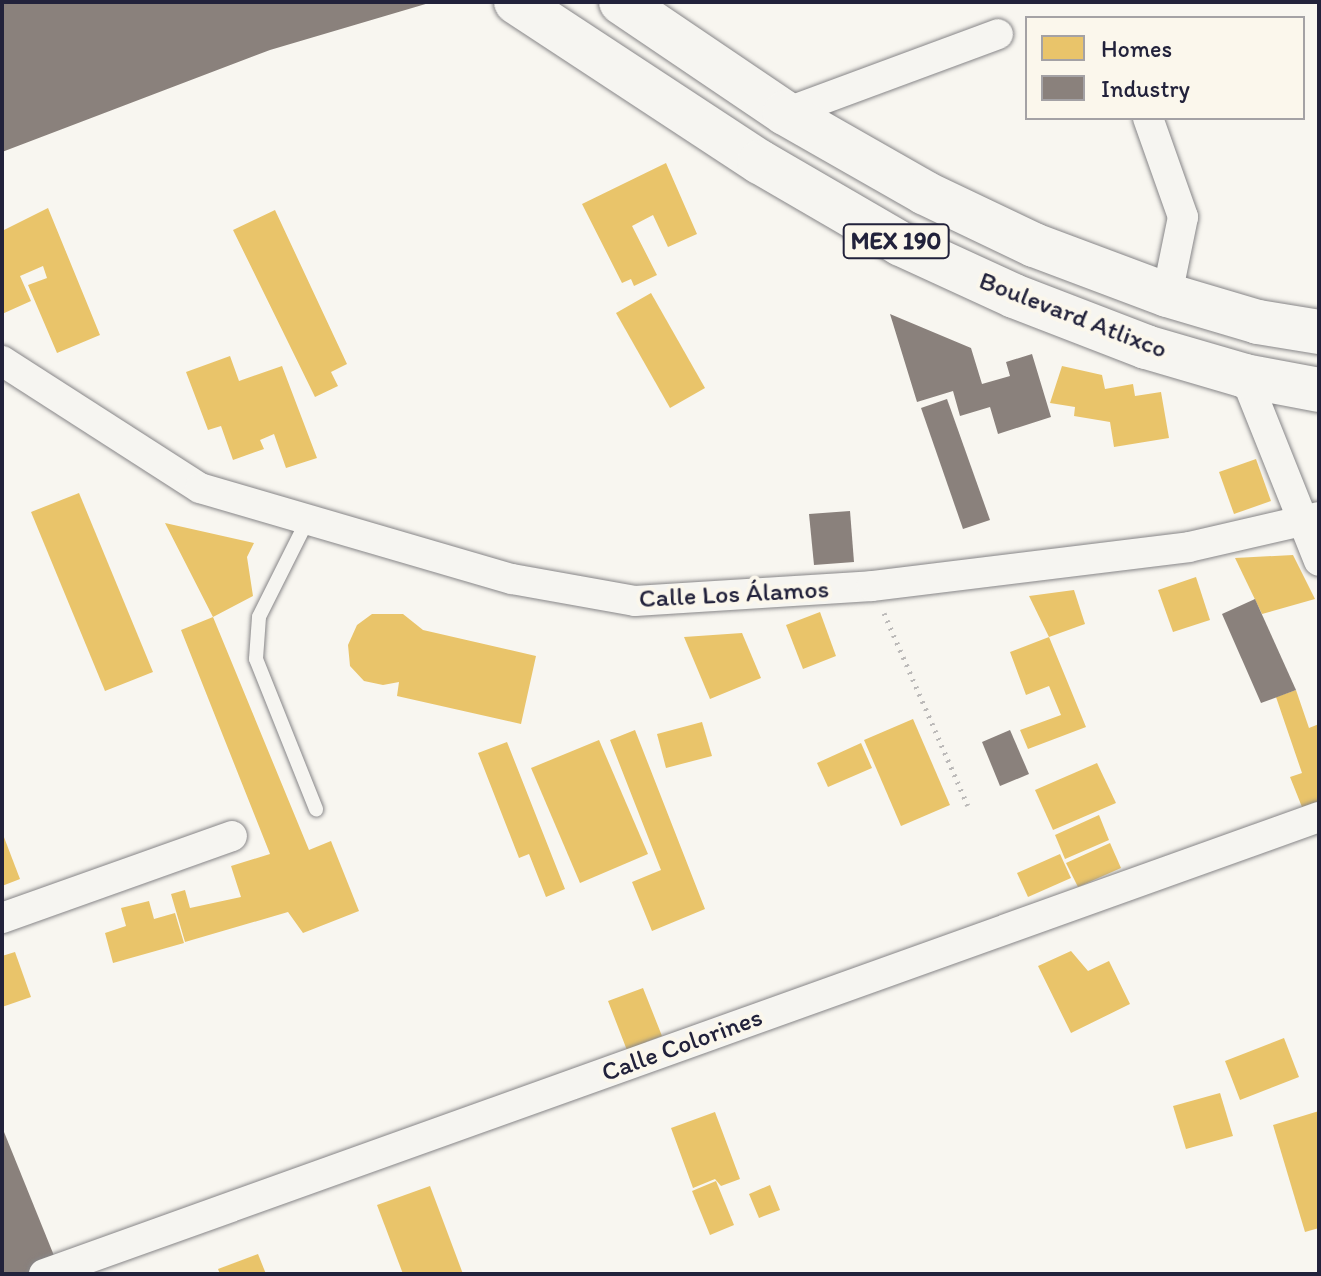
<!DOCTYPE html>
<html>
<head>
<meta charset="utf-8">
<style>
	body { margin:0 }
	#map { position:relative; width:1321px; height:1276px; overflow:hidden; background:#f8f6f0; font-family:Itim,sans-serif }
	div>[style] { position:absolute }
	.homes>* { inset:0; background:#e9c46a }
	.industry>* { inset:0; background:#8a817c }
	.path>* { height:5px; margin-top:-2.5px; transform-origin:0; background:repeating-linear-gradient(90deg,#bcbab9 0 2px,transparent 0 8px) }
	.roads { filter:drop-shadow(0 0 2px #878688) drop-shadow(0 0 2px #878688) }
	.service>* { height:14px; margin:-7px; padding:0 7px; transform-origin:7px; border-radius:7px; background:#f6f5f1 }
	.minor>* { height:30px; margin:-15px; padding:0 15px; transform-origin:15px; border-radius:15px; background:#f6f5f1 }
	.primary>* { height:44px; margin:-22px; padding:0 22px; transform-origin:22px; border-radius:22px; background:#f6f5f1 }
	span { translate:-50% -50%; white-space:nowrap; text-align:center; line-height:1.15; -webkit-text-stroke:8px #fbf7ec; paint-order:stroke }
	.shield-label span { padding:2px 6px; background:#fbf7ec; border:2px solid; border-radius:6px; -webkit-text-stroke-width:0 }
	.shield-label { font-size:24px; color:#22223b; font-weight:700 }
	.street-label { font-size:26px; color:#22223b }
	.frame { position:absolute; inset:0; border:4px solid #22223b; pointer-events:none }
	.legend { position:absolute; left:1025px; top:16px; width:280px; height:104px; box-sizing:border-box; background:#fbf7ec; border:2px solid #a4a2a5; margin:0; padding:10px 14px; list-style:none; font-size:24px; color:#22223b }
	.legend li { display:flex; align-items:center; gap:16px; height:40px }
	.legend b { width:40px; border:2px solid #a4a2a5 }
</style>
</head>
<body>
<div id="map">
	<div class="homes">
		<i style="clip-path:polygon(666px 163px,697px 234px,668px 247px,653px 215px,632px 226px,657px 275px,634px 286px,631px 279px,622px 283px,582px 204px)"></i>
		<i style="clip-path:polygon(48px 208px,100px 335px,57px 353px,28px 285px,47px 278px,43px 266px,20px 276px,31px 301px,2px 314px,2px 231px)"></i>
		<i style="clip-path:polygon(275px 210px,347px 364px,331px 372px,338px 386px,315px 397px,233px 230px)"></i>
		<i style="clip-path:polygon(651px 293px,705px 388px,670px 408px,616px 313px)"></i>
		<i style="clip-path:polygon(230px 356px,239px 381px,282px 366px,317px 458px,286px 468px,274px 434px,260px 440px,264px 449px,233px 460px,221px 426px,208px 430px,186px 372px)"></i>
		<i style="clip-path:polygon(1062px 366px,1102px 375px,1105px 389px,1133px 384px,1135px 396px,1161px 392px,1169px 438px,1114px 447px,1110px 422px,1074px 416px,1075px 407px,1050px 403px)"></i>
		<i style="clip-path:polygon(1256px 459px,1271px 501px,1234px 514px,1219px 472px)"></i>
		<i style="clip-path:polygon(79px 493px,153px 672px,105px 691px,31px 512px)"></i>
		<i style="clip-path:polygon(165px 523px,254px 543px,247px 557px,253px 596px,213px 617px,309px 850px,331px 841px,359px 911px,303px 933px,288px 912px,185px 942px,171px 894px,185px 890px,190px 908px,241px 897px,231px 866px,270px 854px,181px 630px,213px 617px)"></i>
		<i style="clip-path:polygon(1293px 555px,1315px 599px,1262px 614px,1235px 558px)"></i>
		<i style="clip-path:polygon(1196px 577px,1210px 620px,1173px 632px,1158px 590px)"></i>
		<i style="clip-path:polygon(1074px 590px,1085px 624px,1049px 637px,1029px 596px)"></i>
		<i style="clip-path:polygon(820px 612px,836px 656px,803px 669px,786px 625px)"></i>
		<i style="clip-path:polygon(372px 614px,403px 614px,423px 630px,536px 656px,521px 724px,397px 696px,399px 682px,383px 685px,364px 681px,350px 666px,348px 645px,357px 625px)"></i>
		<i style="clip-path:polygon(742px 633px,761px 678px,710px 699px,684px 637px)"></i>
		<i style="clip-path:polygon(1049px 637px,1086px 727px,1028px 749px,1020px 730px,1061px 715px,1049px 686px,1026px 695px,1010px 652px)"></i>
		<i style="clip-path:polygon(1296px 690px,1309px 728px,1319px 724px,1319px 801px,1302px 807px,1290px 777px,1302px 773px,1276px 697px)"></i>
		<i style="clip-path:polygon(913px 719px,950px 805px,901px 826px,864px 740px)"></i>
		<i style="clip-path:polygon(702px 722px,712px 756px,666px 768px,657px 734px)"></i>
		<i style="clip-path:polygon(635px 730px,705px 909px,652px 931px,632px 882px,661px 870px,610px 740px)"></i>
		<i style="clip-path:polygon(599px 740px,648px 854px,580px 883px,531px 768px)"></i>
		<i style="clip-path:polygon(507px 742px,565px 889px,546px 897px,529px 854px,519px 858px,478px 753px)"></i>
		<i style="clip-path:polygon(861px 743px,872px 768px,828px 787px,817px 763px)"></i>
		<i style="clip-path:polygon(1097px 763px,1116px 803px,1053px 830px,1035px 790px)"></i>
		<i style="clip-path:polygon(1099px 815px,1109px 840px,1065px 859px,1055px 835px)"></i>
		<i style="clip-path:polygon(2px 832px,20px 879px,2px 886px)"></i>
		<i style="clip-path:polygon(1110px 843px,1121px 868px,1078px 887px,1066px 863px)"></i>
		<i style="clip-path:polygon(1060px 854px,1071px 878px,1028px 897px,1017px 873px)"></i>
		<i style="clip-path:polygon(149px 901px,154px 919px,175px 913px,184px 943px,113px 963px,105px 933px,126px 926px,121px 908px)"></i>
		<i style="clip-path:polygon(1071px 951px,1088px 971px,1109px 961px,1130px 1004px,1071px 1033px,1038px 966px)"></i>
		<i style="clip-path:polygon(15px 952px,31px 997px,2px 1007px,2px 956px)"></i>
		<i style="clip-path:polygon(643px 988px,662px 1036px,646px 1042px,650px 1051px,630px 1058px,608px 1001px)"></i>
		<i style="clip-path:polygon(1284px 1038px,1299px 1077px,1240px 1100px,1225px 1061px)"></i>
		<i style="clip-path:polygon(1220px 1093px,1233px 1136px,1186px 1149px,1173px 1106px)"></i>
		<i style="clip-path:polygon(1319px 1111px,1319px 1228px,1305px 1232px,1273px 1125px)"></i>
		<i style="clip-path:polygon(715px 1112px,740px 1179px,721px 1186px,715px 1179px,693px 1188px,671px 1128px)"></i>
		<i style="clip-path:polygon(716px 1181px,734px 1225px,710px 1235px,692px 1191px)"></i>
		<i style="clip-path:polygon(770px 1185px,780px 1210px,759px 1218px,749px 1194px)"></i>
		<i style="clip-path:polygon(430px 1186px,463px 1274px,403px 1274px,377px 1205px)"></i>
		<i style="clip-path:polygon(258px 1254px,266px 1274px,220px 1274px,218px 1269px)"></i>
	</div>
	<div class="industry">
		<i style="clip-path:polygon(2px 2px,428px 2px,429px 3px,270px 50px,2px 152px)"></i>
		<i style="clip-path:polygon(890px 314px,971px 348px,982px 384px,1010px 376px,1006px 362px,1032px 354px,1051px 417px,998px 434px,990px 407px,960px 416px,953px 391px,917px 402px)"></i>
		<i style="clip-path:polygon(947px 399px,990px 520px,963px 529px,921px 408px)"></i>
		<i style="clip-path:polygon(850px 511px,854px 562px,814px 565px,809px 514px)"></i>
		<i style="clip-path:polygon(1255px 599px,1296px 690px,1261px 703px,1222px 614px)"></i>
		<i style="clip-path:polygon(1010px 730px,1029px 774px,1000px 786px,982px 742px)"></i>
		<i style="clip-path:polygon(2px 1127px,59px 1268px,44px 1274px,2px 1274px)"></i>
	</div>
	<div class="path">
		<i style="left:884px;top:613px;width:210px;rotate:66.5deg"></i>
	</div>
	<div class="roads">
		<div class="service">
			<i style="left:307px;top:521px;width:107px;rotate:116.6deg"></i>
			<i style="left:259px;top:617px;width:42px;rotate:94.1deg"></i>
			<i style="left:256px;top:659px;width:162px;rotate:68.2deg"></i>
		</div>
		<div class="minor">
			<i style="left:785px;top:113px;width:227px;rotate:-20.3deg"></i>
			<i style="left:1148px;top:118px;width:105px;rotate:70.5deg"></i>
			<i style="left:1183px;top:217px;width:80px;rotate:101.6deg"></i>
			<i style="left:2px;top:361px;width:235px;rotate:32.7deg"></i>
			<i style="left:200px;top:488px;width:325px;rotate:16.3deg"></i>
			<i style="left:512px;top:579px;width:125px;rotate:10.1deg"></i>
			<i style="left:635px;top:601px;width:237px;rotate:-3.6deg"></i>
			<i style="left:872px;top:586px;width:319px;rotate:-7deg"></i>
			<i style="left:1189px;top:547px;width:133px;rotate:-13deg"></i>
			<i style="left:1245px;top:376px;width:199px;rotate:68.2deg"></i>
			<i style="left:2px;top:918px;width:244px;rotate:-19.6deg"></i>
			<i style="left:44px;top:1274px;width:1354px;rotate:-19.72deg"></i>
		</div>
		<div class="primary">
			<i style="left:516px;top:2px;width:292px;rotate:33.3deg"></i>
			<i style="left:760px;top:162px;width:163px;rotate:30.2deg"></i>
			<i style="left:901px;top:244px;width:124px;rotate:24.7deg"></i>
			<i style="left:1014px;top:296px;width:142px;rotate:21.1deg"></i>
			<i style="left:1146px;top:347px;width:103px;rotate:16.3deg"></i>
			<i style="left:1245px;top:376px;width:75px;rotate:10.7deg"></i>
			<i style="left:621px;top:2px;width:198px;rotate:34.1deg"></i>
			<i style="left:785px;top:113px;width:161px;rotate:29.7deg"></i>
			<i style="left:925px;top:193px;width:121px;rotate:25.5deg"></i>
			<i style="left:1034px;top:245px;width:142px;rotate:20.6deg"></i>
			<i style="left:1167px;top:295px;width:95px;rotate:16.5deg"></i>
			<i style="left:1258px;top:322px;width:62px;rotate:9.3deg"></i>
		</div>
	</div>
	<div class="shield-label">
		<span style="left:896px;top:241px">MEX 190</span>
	</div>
	<div class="street-label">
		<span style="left:1073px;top:315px;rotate:21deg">Boulevard Atlixco</span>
		<span style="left:734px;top:594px;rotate:-3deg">Calle Los Álamos</span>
		<span style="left:682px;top:1045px;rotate:-20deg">Calle Colorines</span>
	</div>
	<div class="frame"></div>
	<ul class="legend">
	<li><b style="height:22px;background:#e9c46a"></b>Homes</li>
	<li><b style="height:22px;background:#8a817c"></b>Industry</li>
	</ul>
</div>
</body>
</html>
